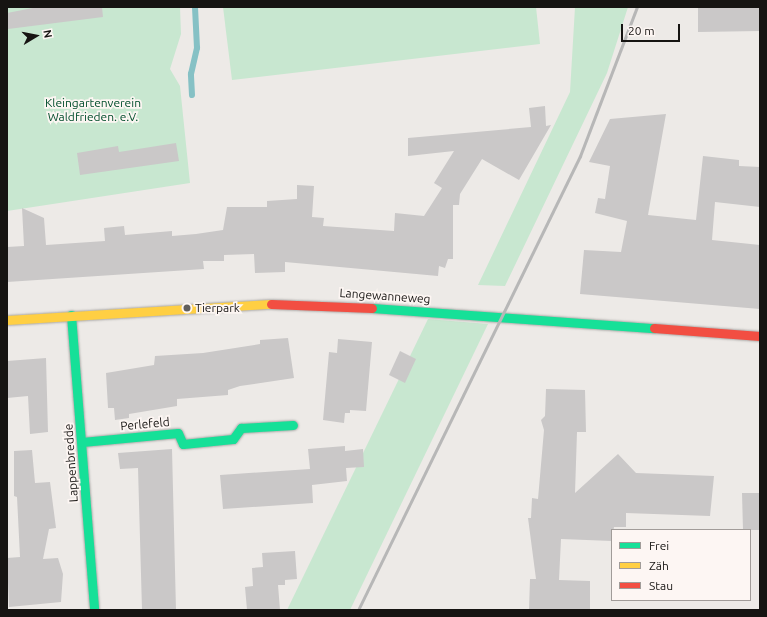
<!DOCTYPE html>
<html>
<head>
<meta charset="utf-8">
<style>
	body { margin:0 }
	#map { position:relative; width:767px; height:617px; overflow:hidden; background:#edeae7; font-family:Ubuntu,sans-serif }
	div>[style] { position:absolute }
	.green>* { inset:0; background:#c8e7d0 }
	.stream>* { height:6px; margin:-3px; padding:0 3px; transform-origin:3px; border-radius:3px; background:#86c1c5 }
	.building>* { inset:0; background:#cac8c8 }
	.roads { filter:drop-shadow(0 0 1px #acaaa8) drop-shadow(0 0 1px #acaaa8) }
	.fast>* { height:9px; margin:-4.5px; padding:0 4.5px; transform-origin:4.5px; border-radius:4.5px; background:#16e098 }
	.slow>* { height:9px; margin:-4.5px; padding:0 4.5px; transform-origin:4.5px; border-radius:4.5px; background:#ffcf43 }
	.jam>* { height:9px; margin:-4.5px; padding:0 4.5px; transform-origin:4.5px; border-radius:4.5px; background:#f24e42 }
	.rail>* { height:3px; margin:-1.5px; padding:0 1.5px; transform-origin:1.5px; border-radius:1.5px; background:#b7b7b7 }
	.dots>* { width:11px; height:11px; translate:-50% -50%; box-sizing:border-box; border:2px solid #fdf6f3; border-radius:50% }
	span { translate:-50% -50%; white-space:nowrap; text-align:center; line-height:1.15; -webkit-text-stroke:3.5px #fdf6f3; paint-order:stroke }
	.park-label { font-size:12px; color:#004d2b }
	.street-label { font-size:12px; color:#161412 }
	.poi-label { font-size:12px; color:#161412 }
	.left { translate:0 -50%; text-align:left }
	.frame { position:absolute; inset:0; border:8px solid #161412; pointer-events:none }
	.legend { position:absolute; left:611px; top:529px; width:140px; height:72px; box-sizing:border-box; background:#fdf6f3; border:1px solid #a19c99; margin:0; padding:5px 7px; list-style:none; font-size:12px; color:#161412 }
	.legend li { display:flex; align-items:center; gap:8px; height:20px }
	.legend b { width:20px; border:1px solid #a19c99 }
	.north { position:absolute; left:16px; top:16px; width:40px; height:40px; -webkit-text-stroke:3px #fdf6f3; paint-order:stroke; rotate:80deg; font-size:11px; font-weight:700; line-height:16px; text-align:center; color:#161412 }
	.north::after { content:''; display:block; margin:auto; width:14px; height:18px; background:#161412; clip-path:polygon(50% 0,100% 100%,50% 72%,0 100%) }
	.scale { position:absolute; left:621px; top:24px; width:59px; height:18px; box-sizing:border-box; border:2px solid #161412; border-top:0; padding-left:5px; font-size:12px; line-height:14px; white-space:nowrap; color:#161412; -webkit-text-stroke:3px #fdf6f3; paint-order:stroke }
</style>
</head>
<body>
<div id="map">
	<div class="green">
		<i style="clip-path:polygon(7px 7px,180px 7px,181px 34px,170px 69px,180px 86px,190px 183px,7px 211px)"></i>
		<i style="clip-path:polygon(223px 7px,536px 7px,540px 44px,232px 80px)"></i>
		<i style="clip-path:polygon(575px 7px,628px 7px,607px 73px,505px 286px,478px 285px,570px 92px)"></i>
		<i style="clip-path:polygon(428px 319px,488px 324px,350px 610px,287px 610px)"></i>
	</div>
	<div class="stream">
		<i style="left:192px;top:95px;width:21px;rotate:-93deg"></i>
		<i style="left:191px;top:74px;width:27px;rotate:-77deg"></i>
		<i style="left:197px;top:48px;width:41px;rotate:-92.8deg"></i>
	</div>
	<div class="building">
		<i style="clip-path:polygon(38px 7px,102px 7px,103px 17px,8px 29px,7px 13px)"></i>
		<i style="clip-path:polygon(698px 7px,760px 7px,760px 31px,698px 32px)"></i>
		<i style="clip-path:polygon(545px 106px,546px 126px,551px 125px,519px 180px,482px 159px,460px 194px,459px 205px,453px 205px,453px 259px,448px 259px,445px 268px,439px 266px,438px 276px,285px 262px,285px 272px,255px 273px,254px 254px,224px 255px,224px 261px,203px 261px,204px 269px,7px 282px,7px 247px,24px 246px,22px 208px,44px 218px,46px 245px,105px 241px,104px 228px,124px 226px,125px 235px,172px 231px,172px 236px,196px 234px,223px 230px,227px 207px,267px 207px,267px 201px,297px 199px,297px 185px,314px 186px,312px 217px,324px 218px,323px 226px,394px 231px,395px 213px,424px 216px,442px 188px,434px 183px,454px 151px,408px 156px,408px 138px,531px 127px,529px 108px)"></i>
		<i style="clip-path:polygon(666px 114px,648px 215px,696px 220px,703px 156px,739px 160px,739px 166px,760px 167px,760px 207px,715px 202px,712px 240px,760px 245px,760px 309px,580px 294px,584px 250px,621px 252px,627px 221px,595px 213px,598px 198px,605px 199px,610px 166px,589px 162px,610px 119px)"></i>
		<i style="clip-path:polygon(176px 143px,179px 161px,80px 175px,77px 153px,118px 146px,119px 152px)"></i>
		<i style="clip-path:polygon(288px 338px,294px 378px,240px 386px,228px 390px,228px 395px,177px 399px,177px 406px,129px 414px,129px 418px,115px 420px,114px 408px,108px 408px,106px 373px,154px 365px,155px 356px,203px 353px,260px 344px,260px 340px)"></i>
		<i style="clip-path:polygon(338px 339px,372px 342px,366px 411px,350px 410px,350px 413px,345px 413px,344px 423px,323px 420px,329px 352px,337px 353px)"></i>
		<i style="clip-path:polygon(400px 351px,416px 359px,405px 383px,389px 375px)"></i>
		<i style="clip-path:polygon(46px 358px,48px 432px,30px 434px,28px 396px,7px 398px,7px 361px)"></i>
		<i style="clip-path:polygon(546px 389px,585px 390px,586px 432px,577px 432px,575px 493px,618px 454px,636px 473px,714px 476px,710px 516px,626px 513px,626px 527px,614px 527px,612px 541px,561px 539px,559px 580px,590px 581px,590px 610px,529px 610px,530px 579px,536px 579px,528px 518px,531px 518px,532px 498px,538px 499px,544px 430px,541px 420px,545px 416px)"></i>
		<i style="clip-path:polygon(345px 446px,345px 451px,363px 449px,364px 467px,346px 468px,347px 481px,312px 485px,313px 503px,223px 509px,220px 475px,310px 469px,308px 449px)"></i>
		<i style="clip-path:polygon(172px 449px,176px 610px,142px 610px,138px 468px,120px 469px,118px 453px)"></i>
		<i style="clip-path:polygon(32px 450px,35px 483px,50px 482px,56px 528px,49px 529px,43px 559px,58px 558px,63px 574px,61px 602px,9px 607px,7px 558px,20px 557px,17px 497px,14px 496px,14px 451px)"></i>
		<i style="clip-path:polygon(742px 493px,760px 493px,760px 530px,743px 530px)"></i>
		<i style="clip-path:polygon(295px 551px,297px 579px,285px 580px,285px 585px,278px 585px,280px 610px,247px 610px,245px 587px,253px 586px,252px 568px,263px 567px,262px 553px)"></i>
	</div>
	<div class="roads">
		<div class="fast">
			<i style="left:372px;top:308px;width:283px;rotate:4.1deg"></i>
			<i style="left:71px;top:315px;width:296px;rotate:85.5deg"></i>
			<i style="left:82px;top:442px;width:96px;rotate:-5.4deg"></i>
			<i style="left:178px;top:433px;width:12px;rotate:66deg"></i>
			<i style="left:183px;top:444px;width:50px;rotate:-5.7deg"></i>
			<i style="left:233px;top:439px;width:14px;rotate:-54deg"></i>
			<i style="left:241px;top:428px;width:52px;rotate:-3.3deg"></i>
		</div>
		<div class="slow">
			<i style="left:7px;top:320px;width:264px;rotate:-3.5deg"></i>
		</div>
		<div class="jam">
			<i style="left:271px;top:304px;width:101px;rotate:2.3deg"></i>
			<i style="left:654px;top:328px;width:106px;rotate:4.3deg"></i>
		</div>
	</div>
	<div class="rail">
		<i style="left:358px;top:610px;width:505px;rotate:-63.94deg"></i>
		<i style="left:580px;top:156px;width:160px;rotate:-69.1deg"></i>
	</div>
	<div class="dots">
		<i style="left:187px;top:308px;background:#615f5d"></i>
	</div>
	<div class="park-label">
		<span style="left:93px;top:110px">Kleingartenverein<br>Waldfrieden. e.V.</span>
	</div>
	<div class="street-label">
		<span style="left:385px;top:296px;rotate:4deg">Langewanneweg</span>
		<span style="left:145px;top:424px;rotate:-5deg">Perlefeld</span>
		<span style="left:71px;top:463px;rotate:-94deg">Lappenbredde</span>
	</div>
	<div class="poi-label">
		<span class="left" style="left:195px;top:308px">Tierpark</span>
	</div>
	<div class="frame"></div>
	<ul class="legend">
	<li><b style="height:5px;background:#16e098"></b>Frei</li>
	<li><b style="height:5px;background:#ffcf43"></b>Zäh</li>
	<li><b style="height:5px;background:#f24e42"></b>Stau</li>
	</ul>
	<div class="north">N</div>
	<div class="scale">20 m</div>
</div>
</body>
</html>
